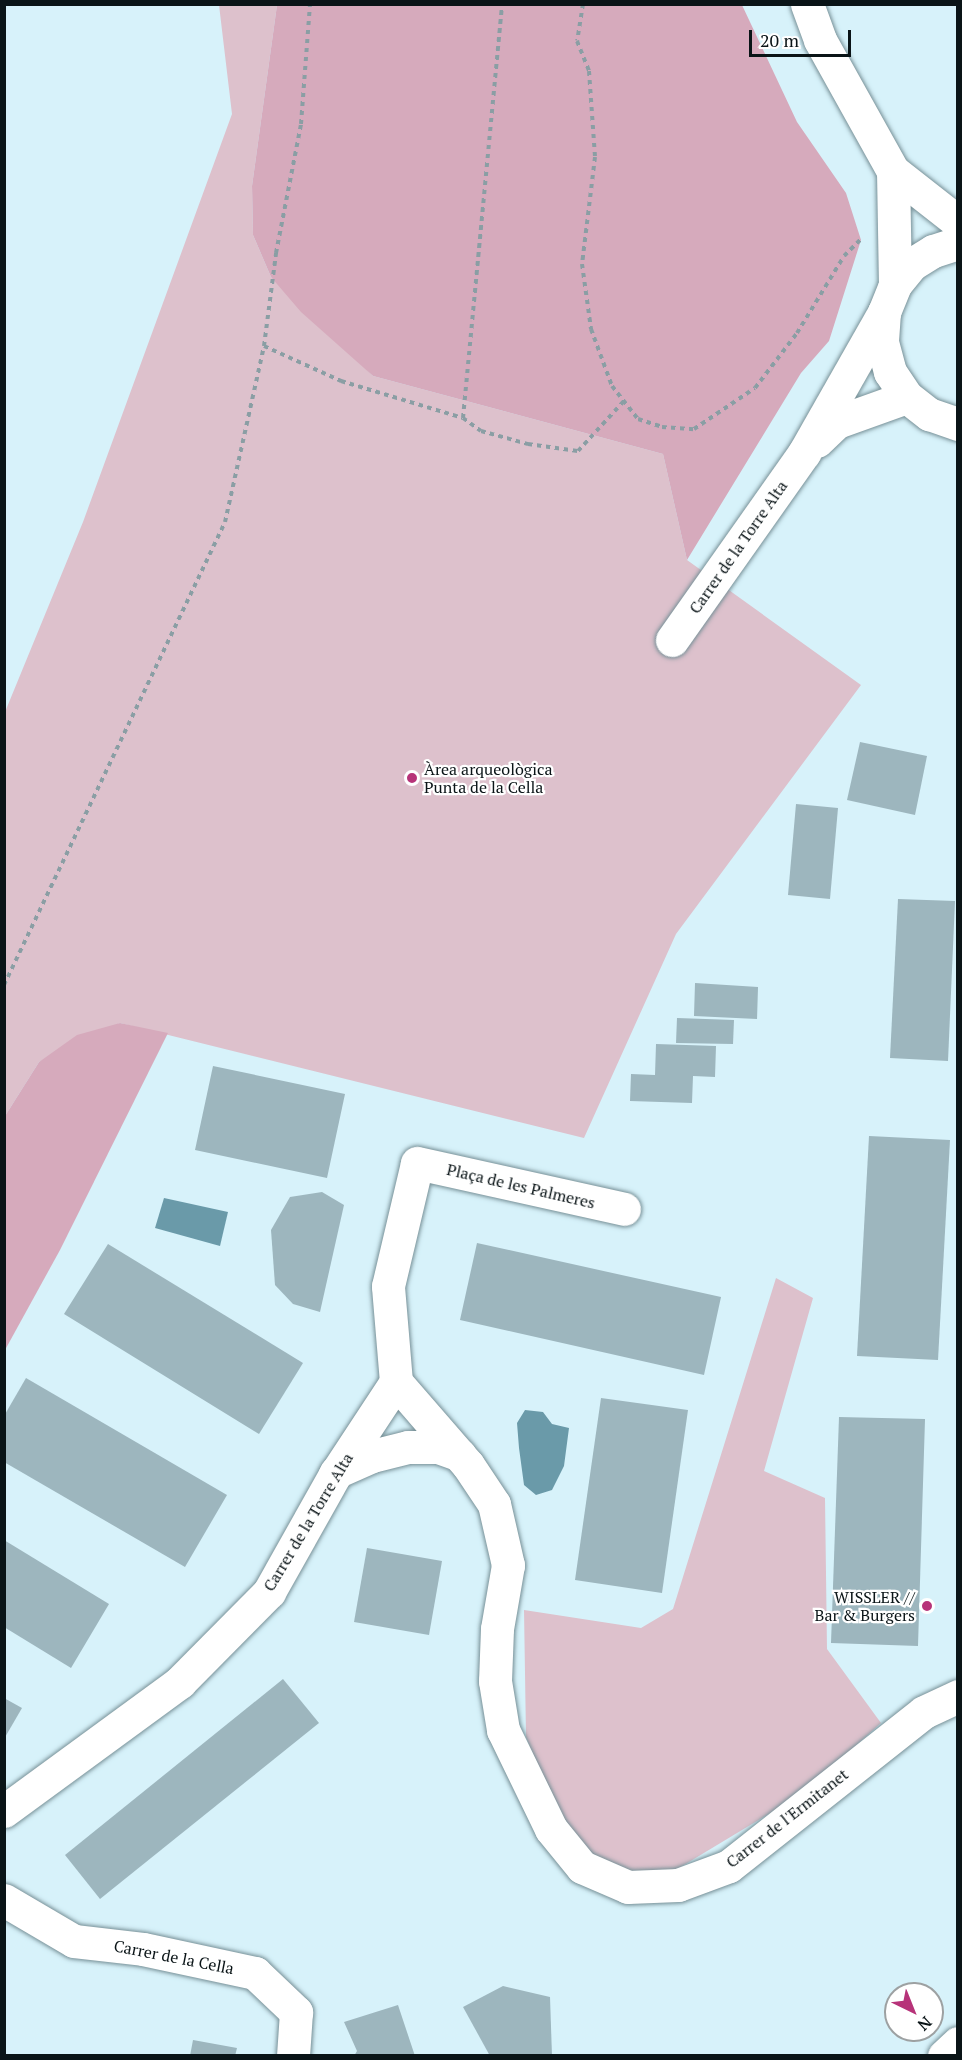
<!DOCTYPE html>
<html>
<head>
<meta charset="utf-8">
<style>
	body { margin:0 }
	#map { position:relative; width:962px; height:2060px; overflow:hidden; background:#d7f2fa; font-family:"PT Serif",serif }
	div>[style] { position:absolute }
	.green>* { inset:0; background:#ddc1cc }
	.forest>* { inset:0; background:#d6aabc }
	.water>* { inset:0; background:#6a9aa9 }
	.building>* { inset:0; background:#9db6be }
	.path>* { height:4px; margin-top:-2px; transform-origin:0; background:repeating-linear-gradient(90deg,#8a9ea4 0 4.5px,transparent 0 9px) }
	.roads { filter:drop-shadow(0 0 2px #779097) drop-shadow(0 0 2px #779097) }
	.street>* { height:33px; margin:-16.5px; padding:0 16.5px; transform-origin:16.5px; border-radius:16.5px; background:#fff }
	.secondary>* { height:33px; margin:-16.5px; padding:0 16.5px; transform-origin:16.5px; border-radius:16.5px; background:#fff }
	.dots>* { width:16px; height:16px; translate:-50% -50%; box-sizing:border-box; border:3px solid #fff; border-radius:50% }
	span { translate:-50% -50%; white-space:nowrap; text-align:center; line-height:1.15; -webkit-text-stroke:4.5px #fff; paint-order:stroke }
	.street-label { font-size:16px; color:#0a1417 }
	.poi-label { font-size:16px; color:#0a1417 }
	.left { translate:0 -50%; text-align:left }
	.right { translate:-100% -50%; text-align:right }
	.frame { position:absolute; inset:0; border:6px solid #0a1417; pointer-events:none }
	.north { position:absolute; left:884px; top:1982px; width:60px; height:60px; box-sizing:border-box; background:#fff; border:2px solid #9da1a2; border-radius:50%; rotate:137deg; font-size:16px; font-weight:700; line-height:24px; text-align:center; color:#0a1417 }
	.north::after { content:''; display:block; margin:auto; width:21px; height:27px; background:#b73379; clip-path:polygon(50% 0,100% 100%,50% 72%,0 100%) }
	.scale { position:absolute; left:749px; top:30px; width:102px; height:27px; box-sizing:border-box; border:3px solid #0a1417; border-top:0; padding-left:8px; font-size:18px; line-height:21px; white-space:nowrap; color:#0a1417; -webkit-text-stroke:4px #fff; paint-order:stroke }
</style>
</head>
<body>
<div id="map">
	<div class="green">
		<i style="clip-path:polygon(219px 5px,277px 5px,252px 186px,253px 235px,271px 277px,373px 376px,663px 454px,687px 560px,861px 685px,676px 934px,584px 1138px,120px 1023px,39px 1062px,5px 1116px,5px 712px,83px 522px,232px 114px)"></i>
		<i style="clip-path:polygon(776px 1278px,813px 1298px,764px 1471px,825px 1498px,827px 1649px,881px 1723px,800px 1795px,674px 1871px,614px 1873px,563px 1827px,526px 1737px,524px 1610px,641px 1628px,673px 1609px)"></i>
	</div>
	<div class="forest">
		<i style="clip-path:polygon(277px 5px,742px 5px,797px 122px,846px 193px,861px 240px,829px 341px,801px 373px,687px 560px,663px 454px,373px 376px,301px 312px,271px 277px,253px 235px,252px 186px)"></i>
		<i style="clip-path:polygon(120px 1023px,168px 1033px,60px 1250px,5px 1350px,5px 1116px,39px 1062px,77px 1035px)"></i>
	</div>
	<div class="water">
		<i style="clip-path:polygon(164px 1198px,228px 1212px,220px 1246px,155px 1228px)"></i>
		<i style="clip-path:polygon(525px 1410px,543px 1412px,552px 1424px,569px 1428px,564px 1466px,552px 1490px,536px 1495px,524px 1485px,519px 1448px,517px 1423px)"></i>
	</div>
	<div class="building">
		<i style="clip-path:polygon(860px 742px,927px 756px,915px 815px,847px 800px)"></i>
		<i style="clip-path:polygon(796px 804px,838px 808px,830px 899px,788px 895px)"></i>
		<i style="clip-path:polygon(898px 899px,955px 901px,948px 1061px,890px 1058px)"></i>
		<i style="clip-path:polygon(695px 983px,758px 987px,757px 1019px,694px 1016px)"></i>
		<i style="clip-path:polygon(677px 1018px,734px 1020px,733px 1044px,676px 1043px)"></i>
		<i style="clip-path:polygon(656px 1044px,716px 1046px,715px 1077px,693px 1076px,692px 1103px,630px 1101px,631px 1074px,655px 1075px)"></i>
		<i style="clip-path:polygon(213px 1066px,345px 1094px,327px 1178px,195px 1150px)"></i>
		<i style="clip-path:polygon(869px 1136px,950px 1140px,938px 1360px,857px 1356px)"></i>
		<i style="clip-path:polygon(322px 1192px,344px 1205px,320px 1312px,293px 1304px,275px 1285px,271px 1230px,290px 1197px)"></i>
		<i style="clip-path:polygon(477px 1243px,721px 1297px,704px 1375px,460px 1320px)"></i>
		<i style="clip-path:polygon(108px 1244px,303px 1363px,259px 1434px,64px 1314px)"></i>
		<i style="clip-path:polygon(26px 1378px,227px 1495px,185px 1567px,4px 1462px,4px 1416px)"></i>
		<i style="clip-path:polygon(601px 1398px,688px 1410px,662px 1593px,575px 1580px)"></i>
		<i style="clip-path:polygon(839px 1417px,925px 1419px,918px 1646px,831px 1643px)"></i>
		<i style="clip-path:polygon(4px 1540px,109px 1604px,71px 1668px,4px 1627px)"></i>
		<i style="clip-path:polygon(367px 1548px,442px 1561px,429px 1635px,354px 1622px)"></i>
		<i style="clip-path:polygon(283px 1679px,319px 1723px,100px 1899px,65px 1855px)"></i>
		<i style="clip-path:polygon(4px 1698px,22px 1708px,4px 1739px)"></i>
		<i style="clip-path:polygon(503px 1986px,550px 1997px,552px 2056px,490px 2056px,463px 2007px)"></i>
		<i style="clip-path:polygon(398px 2005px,415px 2056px,354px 2056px,357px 2051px,344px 2022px)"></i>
		<i style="clip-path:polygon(193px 2040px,237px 2048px,235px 2056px,190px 2056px)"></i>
	</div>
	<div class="path">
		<i style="left:583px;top:4px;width:37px;rotate:99deg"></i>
		<i style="left:577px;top:41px;width:32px;rotate:68deg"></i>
		<i style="left:589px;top:71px;width:86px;rotate:86deg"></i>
		<i style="left:595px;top:157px;width:108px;rotate:96.9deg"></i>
		<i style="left:582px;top:264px;width:66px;rotate:82.1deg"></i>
		<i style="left:591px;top:329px;width:61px;rotate:69.8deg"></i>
		<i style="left:612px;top:386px;width:42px;rotate:51.8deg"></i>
		<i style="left:638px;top:419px;width:25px;rotate:18deg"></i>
		<i style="left:662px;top:427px;width:32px;rotate:4deg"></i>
		<i style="left:694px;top:429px;width:73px;rotate:-33.9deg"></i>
		<i style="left:755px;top:388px;width:69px;rotate:-52.6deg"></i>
		<i style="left:797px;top:333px;width:90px;rotate:-58.6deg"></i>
		<i style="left:844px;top:256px;width:23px;rotate:-45deg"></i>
		<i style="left:264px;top:346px;width:85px;rotate:24.4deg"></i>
		<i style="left:341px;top:381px;width:127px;rotate:16.9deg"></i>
		<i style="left:463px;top:418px;width:416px;rotate:-84.6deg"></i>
		<i style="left:463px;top:418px;width:22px;rotate:36deg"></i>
		<i style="left:481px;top:431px;width:49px;rotate:15.5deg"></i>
		<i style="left:528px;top:444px;width:50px;rotate:8deg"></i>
		<i style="left:578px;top:451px;width:68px;rotate:-47.4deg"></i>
		<i style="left:4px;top:985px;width:513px;rotate:-64.48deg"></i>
		<i style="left:225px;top:522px;width:180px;rotate:-77.5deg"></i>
		<i style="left:264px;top:346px;width:94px;rotate:-82.6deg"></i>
		<i style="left:276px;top:253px;width:131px;rotate:-79deg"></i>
		<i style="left:301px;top:124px;width:120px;rotate:-85.7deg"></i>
	</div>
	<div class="roads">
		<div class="street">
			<i style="left:817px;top:441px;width:28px;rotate:-44deg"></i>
			<i style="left:837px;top:422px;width:74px;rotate:-19.7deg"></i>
			<i style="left:672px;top:640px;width:229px;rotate:-54.8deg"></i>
			<i style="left:804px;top:453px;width:162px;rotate:-60.4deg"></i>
			<i style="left:396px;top:1382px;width:110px;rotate:49.1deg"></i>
			<i style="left:468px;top:1465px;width:47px;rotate:56.3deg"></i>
			<i style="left:494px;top:1504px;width:63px;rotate:77.1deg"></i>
			<i style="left:508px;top:1565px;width:65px;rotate:99.8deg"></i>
			<i style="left:497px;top:1629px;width:52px;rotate:92.2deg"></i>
			<i style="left:495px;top:1681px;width:50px;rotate:80.7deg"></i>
			<i style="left:503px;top:1730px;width:110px;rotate:64.1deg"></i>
			<i style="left:551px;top:1829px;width:49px;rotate:50.8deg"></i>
			<i style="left:582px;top:1867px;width:50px;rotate:23.5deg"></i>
			<i style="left:628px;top:1887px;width:50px;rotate:-2.3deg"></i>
			<i style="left:678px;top:1885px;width:54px;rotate:-20.4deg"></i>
			<i style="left:729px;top:1866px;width:248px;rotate:-38.3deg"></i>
			<i style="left:924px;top:1712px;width:38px;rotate:-25deg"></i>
			<i style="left:336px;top:1472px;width:39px;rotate:-24deg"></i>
			<i style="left:372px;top:1456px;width:37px;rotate:-14deg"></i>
			<i style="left:408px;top:1447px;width:30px"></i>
			<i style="left:438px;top:1447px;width:23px;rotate:20deg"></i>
			<i style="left:4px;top:1811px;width:218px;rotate:-36.2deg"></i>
			<i style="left:180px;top:1682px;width:127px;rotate:-45.3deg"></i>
			<i style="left:269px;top:1592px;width:133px;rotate:-60.7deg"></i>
			<i style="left:334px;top:1476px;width:113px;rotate:-56.6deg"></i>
			<i style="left:396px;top:1382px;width:96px;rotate:-94.8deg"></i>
			<i style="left:388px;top:1286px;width:126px;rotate:-76.7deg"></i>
			<i style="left:417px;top:1163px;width:212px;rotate:12.5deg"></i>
			<i style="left:4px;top:1900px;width:81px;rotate:30.4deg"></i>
			<i style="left:74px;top:1941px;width:69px;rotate:6.6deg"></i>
			<i style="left:143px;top:1949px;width:115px;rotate:12.1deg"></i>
			<i style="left:255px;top:1973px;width:57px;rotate:43.6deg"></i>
			<i style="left:296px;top:2012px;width:44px;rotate:93.9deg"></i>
			<i style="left:944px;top:2056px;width:19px;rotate:-43deg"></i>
		</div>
		<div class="secondary">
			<i style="left:807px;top:4px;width:38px;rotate:70deg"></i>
			<i style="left:820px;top:40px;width:150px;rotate:60.9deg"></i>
			<i style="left:893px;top:171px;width:83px;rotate:38.1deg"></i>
			<i style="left:893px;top:171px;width:114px;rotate:89deg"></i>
			<i style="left:958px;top:243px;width:26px;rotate:162deg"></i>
			<i style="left:933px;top:251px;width:26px;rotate:148deg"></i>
			<i style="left:911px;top:265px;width:26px;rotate:129deg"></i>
			<i style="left:895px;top:285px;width:29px;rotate:112deg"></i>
			<i style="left:884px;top:312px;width:30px;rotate:94deg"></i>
			<i style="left:882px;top:342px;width:31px;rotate:75deg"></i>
			<i style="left:890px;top:372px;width:30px;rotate:56deg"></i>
			<i style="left:907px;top:397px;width:28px;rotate:38deg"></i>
			<i style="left:929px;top:414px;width:31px;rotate:19deg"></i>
		</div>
	</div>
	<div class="dots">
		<i style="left:412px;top:778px;background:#b73379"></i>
		<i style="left:927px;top:1606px;background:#b73379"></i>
	</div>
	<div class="street-label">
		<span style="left:738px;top:547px;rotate:-55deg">Carrer de la Torre Alta</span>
		<span style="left:521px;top:1186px;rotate:13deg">Plaça de les Palmeres</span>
		<span style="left:308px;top:1522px;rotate:-59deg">Carrer de la Torre Alta</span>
		<span style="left:787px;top:1818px;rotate:-38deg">Carrer de l'Ermitanet</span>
		<span style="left:174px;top:1957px;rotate:11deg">Carrer de la Cella</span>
	</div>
	<div class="poi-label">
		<span class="left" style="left:424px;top:778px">Àrea arqueològica<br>Punta de la Cella</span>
		<span class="right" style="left:915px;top:1606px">WISSLER //<br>Bar &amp; Burgers</span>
	</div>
	<div class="frame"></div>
	<div class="north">N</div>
	<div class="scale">20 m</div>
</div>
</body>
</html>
